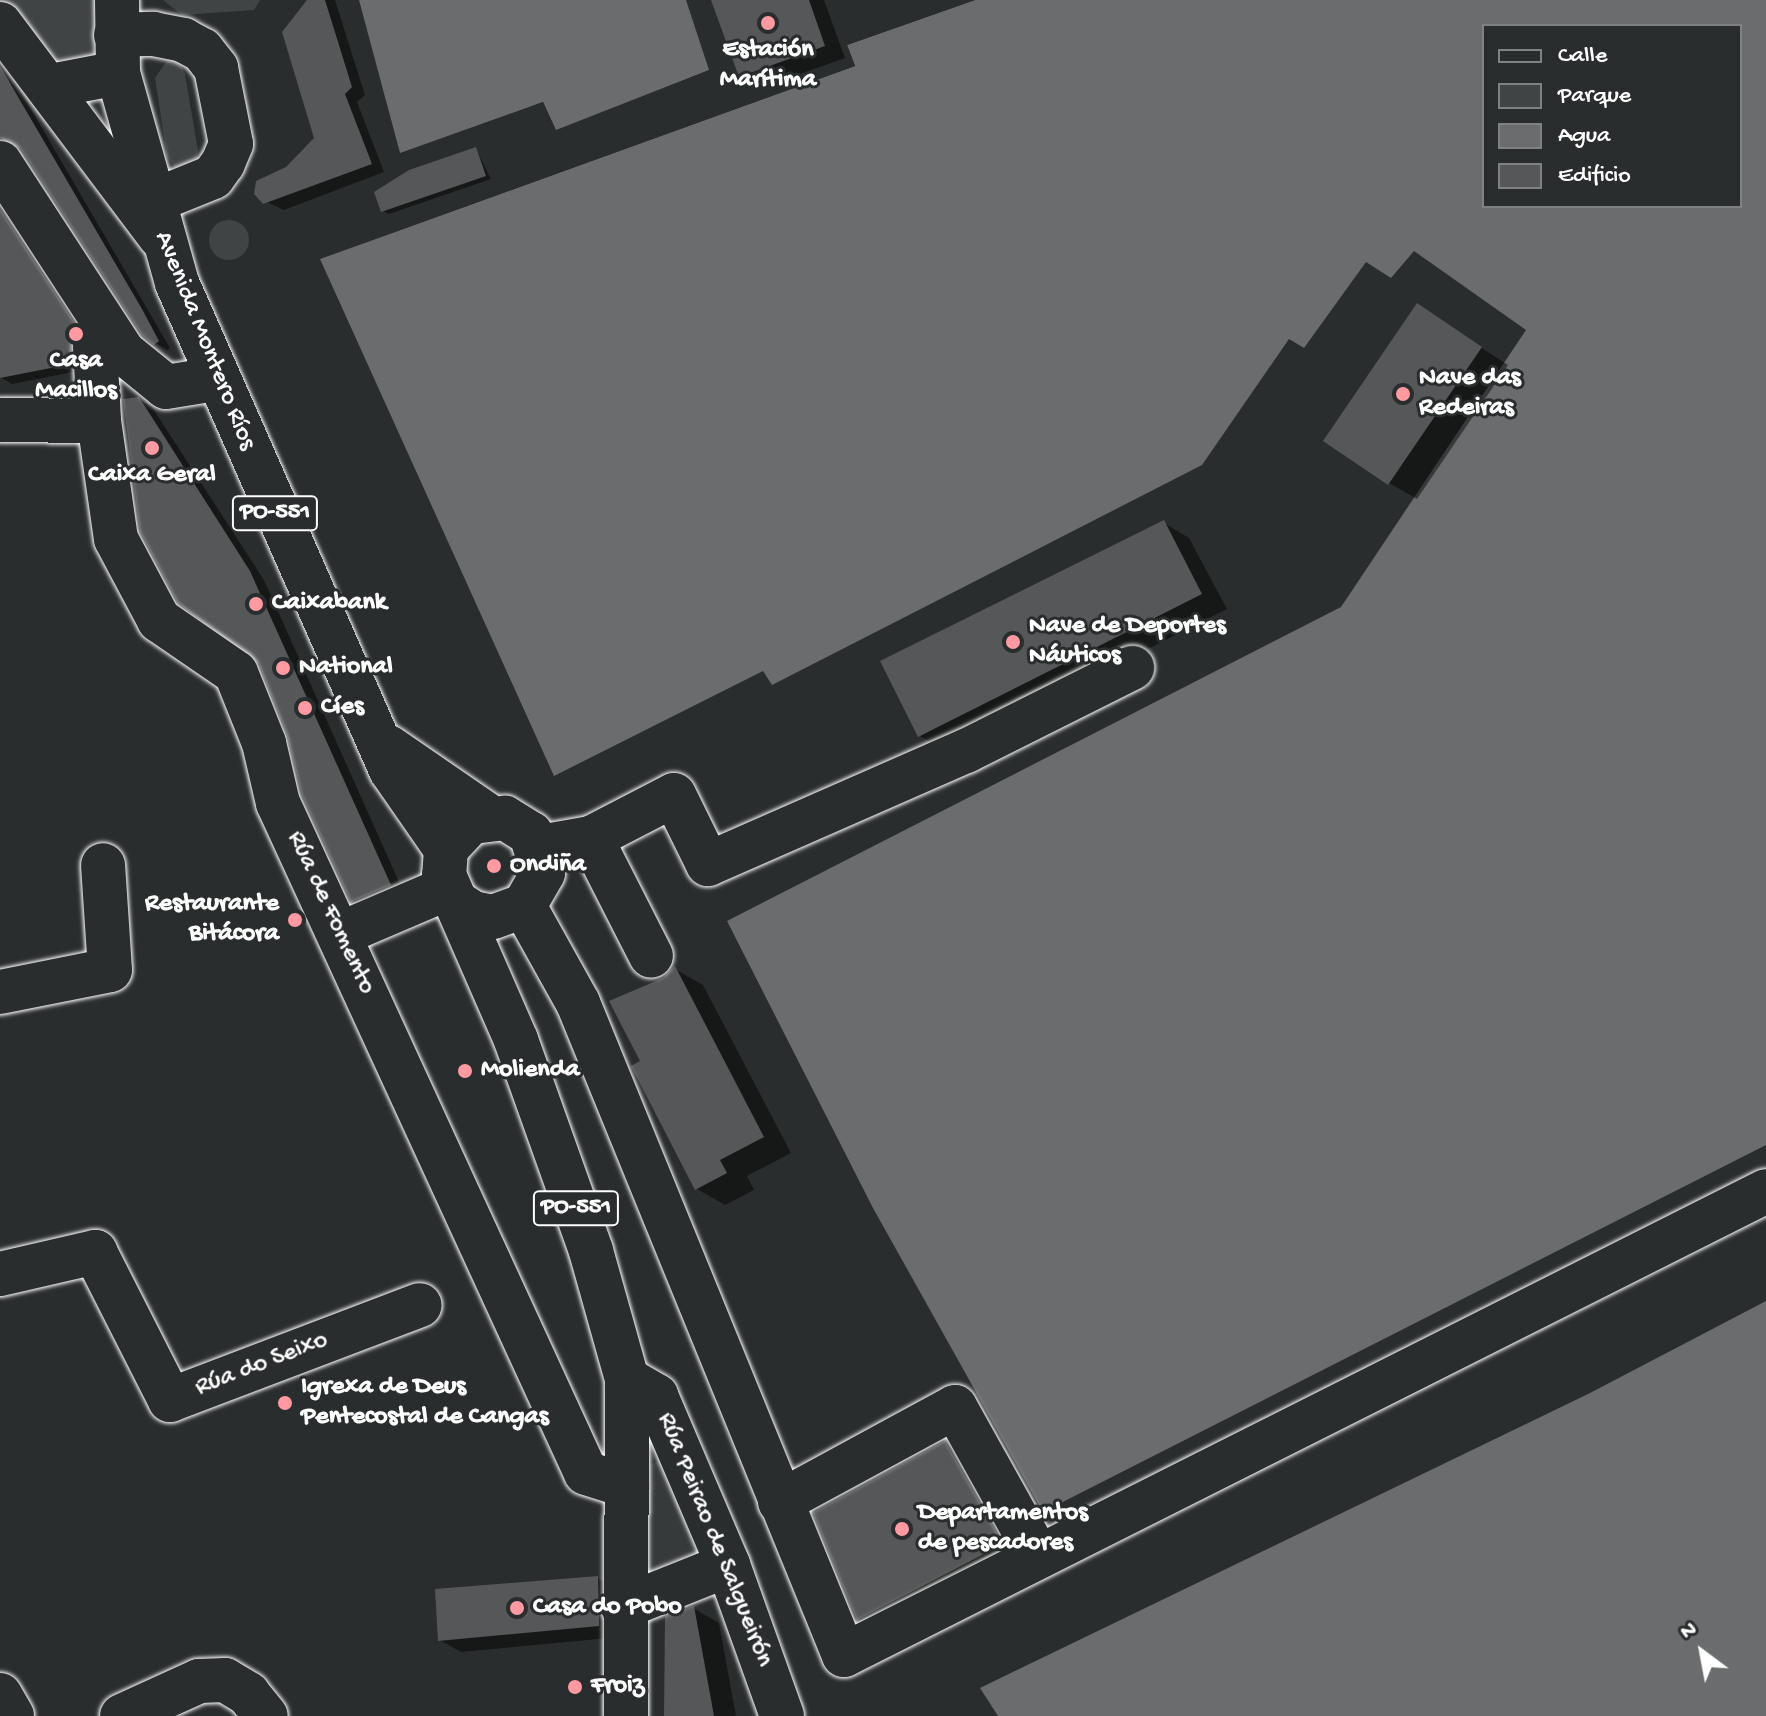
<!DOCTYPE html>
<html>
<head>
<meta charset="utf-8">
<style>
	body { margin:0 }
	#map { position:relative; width:1766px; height:1716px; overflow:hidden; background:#2a2d2e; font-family:"Gochi Hand",sans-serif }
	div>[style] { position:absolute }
	.built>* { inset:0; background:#373a3b }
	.green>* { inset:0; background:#414445 }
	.round { border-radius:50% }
	.water>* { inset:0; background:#6a6c6d }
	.pier>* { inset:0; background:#2a2d2e }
	.shadow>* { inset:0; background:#0007 }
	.building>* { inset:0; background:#555758 }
	.roads { filter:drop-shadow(0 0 2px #fff) drop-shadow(0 0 2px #fff) }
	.minor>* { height:44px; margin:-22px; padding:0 22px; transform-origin:22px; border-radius:22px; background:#2a2d2e }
	.major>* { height:44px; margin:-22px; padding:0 22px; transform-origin:22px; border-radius:22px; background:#2a2d2e }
	.dots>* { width:22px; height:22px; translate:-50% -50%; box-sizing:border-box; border:4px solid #2a2d2e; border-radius:50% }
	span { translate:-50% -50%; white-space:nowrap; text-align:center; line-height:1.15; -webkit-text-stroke:6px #2a2d2e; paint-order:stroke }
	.shield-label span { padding:2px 6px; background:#2a2d2e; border:2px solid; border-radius:6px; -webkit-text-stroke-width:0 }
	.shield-label { font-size:24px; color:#fff; font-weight:700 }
	.poi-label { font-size:26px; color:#fff; font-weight:700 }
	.left { translate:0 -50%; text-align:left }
	.right { translate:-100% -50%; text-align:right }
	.street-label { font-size:26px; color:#fff }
	.legend { position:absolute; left:1482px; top:24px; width:260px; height:184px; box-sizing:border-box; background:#2a2d2e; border:2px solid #7f8182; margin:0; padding:10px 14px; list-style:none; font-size:24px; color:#fff }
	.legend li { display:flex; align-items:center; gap:16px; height:40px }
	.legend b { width:40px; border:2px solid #7f8182 }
	.north { position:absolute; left:1662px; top:1612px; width:80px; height:80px; -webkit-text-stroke:6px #2a2d2e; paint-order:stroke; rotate:328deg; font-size:22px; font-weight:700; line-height:32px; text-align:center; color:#fff }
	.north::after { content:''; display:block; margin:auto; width:28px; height:36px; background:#fff; clip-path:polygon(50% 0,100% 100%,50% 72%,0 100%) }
</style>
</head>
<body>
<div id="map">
	<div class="built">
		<i style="clip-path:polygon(665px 1458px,701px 1555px,649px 1575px,650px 1465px)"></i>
	</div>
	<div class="green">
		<i style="clip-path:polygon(0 0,95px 0,94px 51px,88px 65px,57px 73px)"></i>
		<i style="clip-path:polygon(163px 0,260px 0,254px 10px,182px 15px)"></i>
		<i style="clip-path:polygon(169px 58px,180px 63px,185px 74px,198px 151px,195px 164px,183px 170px,174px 167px,167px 156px,155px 78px)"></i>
		<i class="round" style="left:209px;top:220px;width:40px;height:40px"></i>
	</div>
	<div class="water">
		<i style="clip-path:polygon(359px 0,686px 0,710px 70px,556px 131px,543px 102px,400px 153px)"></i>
		<i style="clip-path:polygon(evenodd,975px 0,1766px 0,1766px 1145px,1043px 1512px,873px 1208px,727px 921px,1341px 607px,1526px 330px,1414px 251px,1391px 278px,1366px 262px,1304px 348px,1289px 339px,1202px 465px,772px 685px,763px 671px,554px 776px,320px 259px,855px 66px,847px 45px,975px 0,1484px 26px,1740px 26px,1740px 206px,1484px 206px,1484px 26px)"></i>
		<i style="clip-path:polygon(1766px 1301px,1766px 1716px,998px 1716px,980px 1688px,1590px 1393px)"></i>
	</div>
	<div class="pier">
		<i style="clip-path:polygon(686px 0,712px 74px,557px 135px,541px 107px,397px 157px,543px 102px,556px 130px,709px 70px)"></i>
		<i style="clip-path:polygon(963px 0,975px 0,847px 45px,855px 66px,320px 259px,850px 64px,845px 42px)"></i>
	</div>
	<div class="shadow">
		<i style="clip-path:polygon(310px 0,335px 0,365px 95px,357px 102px,384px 172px,284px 210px,260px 199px,316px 139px)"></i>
		<i style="clip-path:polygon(714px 0,824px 0,845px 58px,761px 88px,740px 76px)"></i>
		<i style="clip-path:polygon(0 56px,170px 348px,167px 350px,155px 343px,24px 150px,11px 144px,0 151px)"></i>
		<i style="clip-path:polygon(476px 149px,491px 179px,389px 214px,383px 211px)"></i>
		<i style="clip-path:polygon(0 199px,89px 336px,83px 370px,12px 384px,0 377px)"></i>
		<i style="clip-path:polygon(1417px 306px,1508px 365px,1417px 499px,1389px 483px)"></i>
		<i style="clip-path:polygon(138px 399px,152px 407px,264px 580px,404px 893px,366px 909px,353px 901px,261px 662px)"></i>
		<i style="clip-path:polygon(1164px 523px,1189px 538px,1227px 609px,946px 751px,920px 736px)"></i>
		<i style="clip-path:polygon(675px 969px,703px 985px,791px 1153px,747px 1176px,754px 1190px,725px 1205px,697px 1189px,643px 1062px,664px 980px)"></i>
		<i style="clip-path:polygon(945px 1443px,966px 1455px,1023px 1557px,879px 1631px,859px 1619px)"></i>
		<i style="clip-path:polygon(597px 1578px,618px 1590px,620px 1637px,461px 1652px,440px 1640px)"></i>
		<i style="clip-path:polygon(693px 1608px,719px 1623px,736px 1716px,666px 1716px)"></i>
	</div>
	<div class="building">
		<i style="clip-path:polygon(307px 0,325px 0,352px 87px,345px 94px,372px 164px,263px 204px,254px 194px,256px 181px,286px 167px,314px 138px,282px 32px)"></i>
		<i style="clip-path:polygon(711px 0,809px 0,825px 46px,739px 77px)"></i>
		<i style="clip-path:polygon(0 66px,142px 309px,159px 341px,154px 345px,142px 335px,21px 149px,0 138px)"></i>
		<i style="clip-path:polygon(476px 147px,486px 176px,381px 212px,374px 192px,409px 170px)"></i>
		<i style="clip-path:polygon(0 209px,78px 328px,72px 336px,71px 364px,0 378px)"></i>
		<i style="clip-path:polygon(1417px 303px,1482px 347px,1388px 485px,1323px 441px)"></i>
		<i style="clip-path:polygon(139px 397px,250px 571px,391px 885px,351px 902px,302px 795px,287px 734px,259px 664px,178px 603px,140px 531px,123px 399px)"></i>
		<i style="clip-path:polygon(1164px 520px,1202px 594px,918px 737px,880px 661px)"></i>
		<i style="clip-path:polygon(675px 966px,764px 1137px,720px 1160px,727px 1173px,695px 1190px,631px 1066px,640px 1061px,609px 1001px,663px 978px)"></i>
		<i style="clip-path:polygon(945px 1441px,1003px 1544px,857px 1620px,813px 1513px)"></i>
		<i style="clip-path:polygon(598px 1576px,599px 1626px,438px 1641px,435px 1589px)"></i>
		<i style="clip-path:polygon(694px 1606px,714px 1716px,664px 1716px,665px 1617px)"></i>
	</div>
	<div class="roads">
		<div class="minor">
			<i style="left:0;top:24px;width:266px;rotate:53deg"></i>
			<i style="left:116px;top:35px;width:37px;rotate:-2deg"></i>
			<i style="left:153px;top:34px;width:31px;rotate:11deg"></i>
			<i style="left:183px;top:40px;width:21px;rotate:28deg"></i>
			<i style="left:202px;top:50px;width:23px;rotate:52deg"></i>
			<i style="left:216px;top:68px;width:77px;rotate:78.8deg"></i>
			<i style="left:231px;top:144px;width:21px;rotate:113deg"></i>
			<i style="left:223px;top:163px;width:17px;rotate:126deg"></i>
			<i style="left:213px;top:177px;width:67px;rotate:158deg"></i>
			<i style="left:50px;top:86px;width:69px;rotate:-10.8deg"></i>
			<i style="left:0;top:163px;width:225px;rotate:56.9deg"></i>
			<i style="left:123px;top:352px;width:55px;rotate:39.1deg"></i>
			<i style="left:166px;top:387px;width:50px;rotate:-9.3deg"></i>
			<i style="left:110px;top:334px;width:19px;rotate:141deg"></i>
			<i style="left:95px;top:346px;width:75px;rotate:86.9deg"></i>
			<i style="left:99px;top:421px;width:119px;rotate:81.8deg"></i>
			<i style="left:116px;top:539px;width:92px;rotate:62deg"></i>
			<i style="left:159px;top:620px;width:93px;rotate:34.5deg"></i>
			<i style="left:236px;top:673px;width:75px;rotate:68.2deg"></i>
			<i style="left:264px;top:743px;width:62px;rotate:76.9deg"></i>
			<i style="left:278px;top:803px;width:737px;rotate:65.31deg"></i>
			<i style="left:586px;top:1473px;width:43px;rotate:17.6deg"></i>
			<i style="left:0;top:420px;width:99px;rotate:0.6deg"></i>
			<i style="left:591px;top:838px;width:132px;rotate:63deg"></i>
			<i style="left:540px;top:847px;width:52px;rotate:-10deg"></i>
			<i style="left:591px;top:838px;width:93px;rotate:-27.4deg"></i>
			<i style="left:674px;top:795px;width:77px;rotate:63.8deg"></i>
			<i style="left:708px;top:864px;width:282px;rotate:-23.7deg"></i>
			<i style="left:966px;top:751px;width:186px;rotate:-26.6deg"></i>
			<i style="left:524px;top:906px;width:111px;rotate:60.9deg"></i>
			<i style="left:578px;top:1003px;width:704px;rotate:67.81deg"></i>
			<i style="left:844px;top:1655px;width:1032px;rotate:-26.71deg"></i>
			<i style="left:340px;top:934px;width:117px;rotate:-23.1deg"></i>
			<i style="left:0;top:992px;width:112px;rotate:-11.3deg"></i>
			<i style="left:110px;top:970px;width:105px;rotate:-93.8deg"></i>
			<i style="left:0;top:1274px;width:98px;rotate:-13deg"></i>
			<i style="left:95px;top:1252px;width:166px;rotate:63.1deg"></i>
			<i style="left:170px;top:1400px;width:267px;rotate:-20.8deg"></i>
			<i style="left:627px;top:1379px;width:34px;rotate:30deg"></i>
			<i style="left:656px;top:1396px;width:184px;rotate:66.9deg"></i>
			<i style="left:728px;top:1565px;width:160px;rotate:70.3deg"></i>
			<i style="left:780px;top:1502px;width:199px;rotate:-28.5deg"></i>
			<i style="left:955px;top:1407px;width:171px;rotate:60.9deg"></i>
			<i style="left:623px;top:1607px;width:113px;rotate:-21.8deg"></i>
			<i style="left:122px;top:1716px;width:85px;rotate:-24.4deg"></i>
			<i style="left:199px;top:1681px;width:26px;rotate:-2deg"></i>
			<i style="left:225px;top:1680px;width:27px;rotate:31deg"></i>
			<i style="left:248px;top:1694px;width:28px;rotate:51deg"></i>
		</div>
		<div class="major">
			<i style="left:117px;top:0;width:73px;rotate:89.2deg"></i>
			<i style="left:118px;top:73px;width:218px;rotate:74.3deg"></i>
			<i style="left:177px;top:283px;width:532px;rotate:66.28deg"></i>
			<i style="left:391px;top:770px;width:96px;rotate:55.2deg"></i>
			<i style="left:388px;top:747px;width:124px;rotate:34.5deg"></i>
			<i style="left:456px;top:902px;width:20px;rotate:33deg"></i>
			<i style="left:473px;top:913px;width:20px;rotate:11deg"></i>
			<i style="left:493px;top:917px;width:33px;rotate:-20deg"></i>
			<i style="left:524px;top:906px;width:38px;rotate:-60deg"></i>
			<i style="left:543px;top:873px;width:41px;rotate:-107.1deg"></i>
			<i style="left:531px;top:834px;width:31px;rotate:-148deg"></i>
			<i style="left:505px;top:818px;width:34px;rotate:173deg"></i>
			<i style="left:471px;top:822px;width:37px;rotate:133deg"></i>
			<i style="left:446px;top:849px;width:26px;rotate:94deg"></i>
			<i style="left:444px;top:875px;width:180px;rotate:66.4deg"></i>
			<i style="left:516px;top:1040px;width:224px;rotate:70.4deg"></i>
			<i style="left:591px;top:1251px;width:133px;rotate:74.3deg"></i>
			<i style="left:627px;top:1379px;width:337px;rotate:90.2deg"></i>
			<i style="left:0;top:1695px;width:24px;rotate:60deg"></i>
		</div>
	</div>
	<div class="dots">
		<i style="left:768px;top:23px;background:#ff9aa2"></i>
		<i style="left:76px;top:334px;background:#ff9aa2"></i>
		<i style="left:1403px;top:394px;background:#ff9aa2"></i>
		<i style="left:152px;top:448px;background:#ff9aa2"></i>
		<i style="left:256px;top:604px;background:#ff9aa2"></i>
		<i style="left:1013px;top:642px;background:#ff9aa2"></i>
		<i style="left:283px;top:668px;background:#ff9aa2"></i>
		<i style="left:305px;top:708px;background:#ff9aa2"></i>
		<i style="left:494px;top:866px;background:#ff9aa2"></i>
		<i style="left:295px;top:920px;background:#ff9aa2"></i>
		<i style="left:465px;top:1071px;background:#ff9aa2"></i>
		<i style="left:285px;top:1403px;background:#ff9aa2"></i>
		<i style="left:902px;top:1529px;background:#ff9aa2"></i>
		<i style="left:517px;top:1608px;background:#ff9aa2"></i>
		<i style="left:575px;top:1687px;background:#ff9aa2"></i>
	</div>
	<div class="shield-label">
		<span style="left:275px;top:513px">PO-551</span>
		<span style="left:576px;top:1208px">PO-551</span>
	</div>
	<div class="poi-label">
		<span style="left:768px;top:66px">Estación<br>Marítima</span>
		<span style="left:76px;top:377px">Casa<br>Macillos</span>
		<span class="left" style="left:1419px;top:394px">Nave das<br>Redeiras</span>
		<span style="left:152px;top:476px">Caixa Geral</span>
		<span class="left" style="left:272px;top:604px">Caixabank</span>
		<span class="left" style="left:1029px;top:642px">Nave de Deportes<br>Náuticos</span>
		<span class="left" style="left:299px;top:668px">National</span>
		<span class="left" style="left:321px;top:708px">Cíes</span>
		<span class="left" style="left:510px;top:866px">Ondiña</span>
		<span class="right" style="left:279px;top:920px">Restaurante<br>Bitácora</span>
		<span class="left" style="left:481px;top:1071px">Molienda</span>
		<span class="left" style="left:301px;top:1403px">Igrexa de Deus<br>Pentecostal de Cangas</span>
		<span class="left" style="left:918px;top:1529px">Departamentos<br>de pescadores</span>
		<span class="left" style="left:533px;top:1608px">Casa do Pobo</span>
		<span class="left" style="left:591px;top:1687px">Froiz</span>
	</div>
	<div class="street-label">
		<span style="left:204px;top:341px;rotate:68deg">Avenida Montero Ríos</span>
		<span style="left:330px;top:913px;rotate:65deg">Rúa de Fomento</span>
		<span style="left:262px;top:1365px;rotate:-21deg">Rúa do Seixo</span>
		<span style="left:714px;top:1540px;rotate:68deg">Rúa Peirao de Salgueirón</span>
	</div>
	<ul class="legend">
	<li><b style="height:10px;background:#2a2d2e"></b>Calle</li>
	<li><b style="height:22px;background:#414445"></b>Parque</li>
	<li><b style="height:22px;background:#6a6c6d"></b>Agua</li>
	<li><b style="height:22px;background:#555758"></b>Edificio</li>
	</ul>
	<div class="north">N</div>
</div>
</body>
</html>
